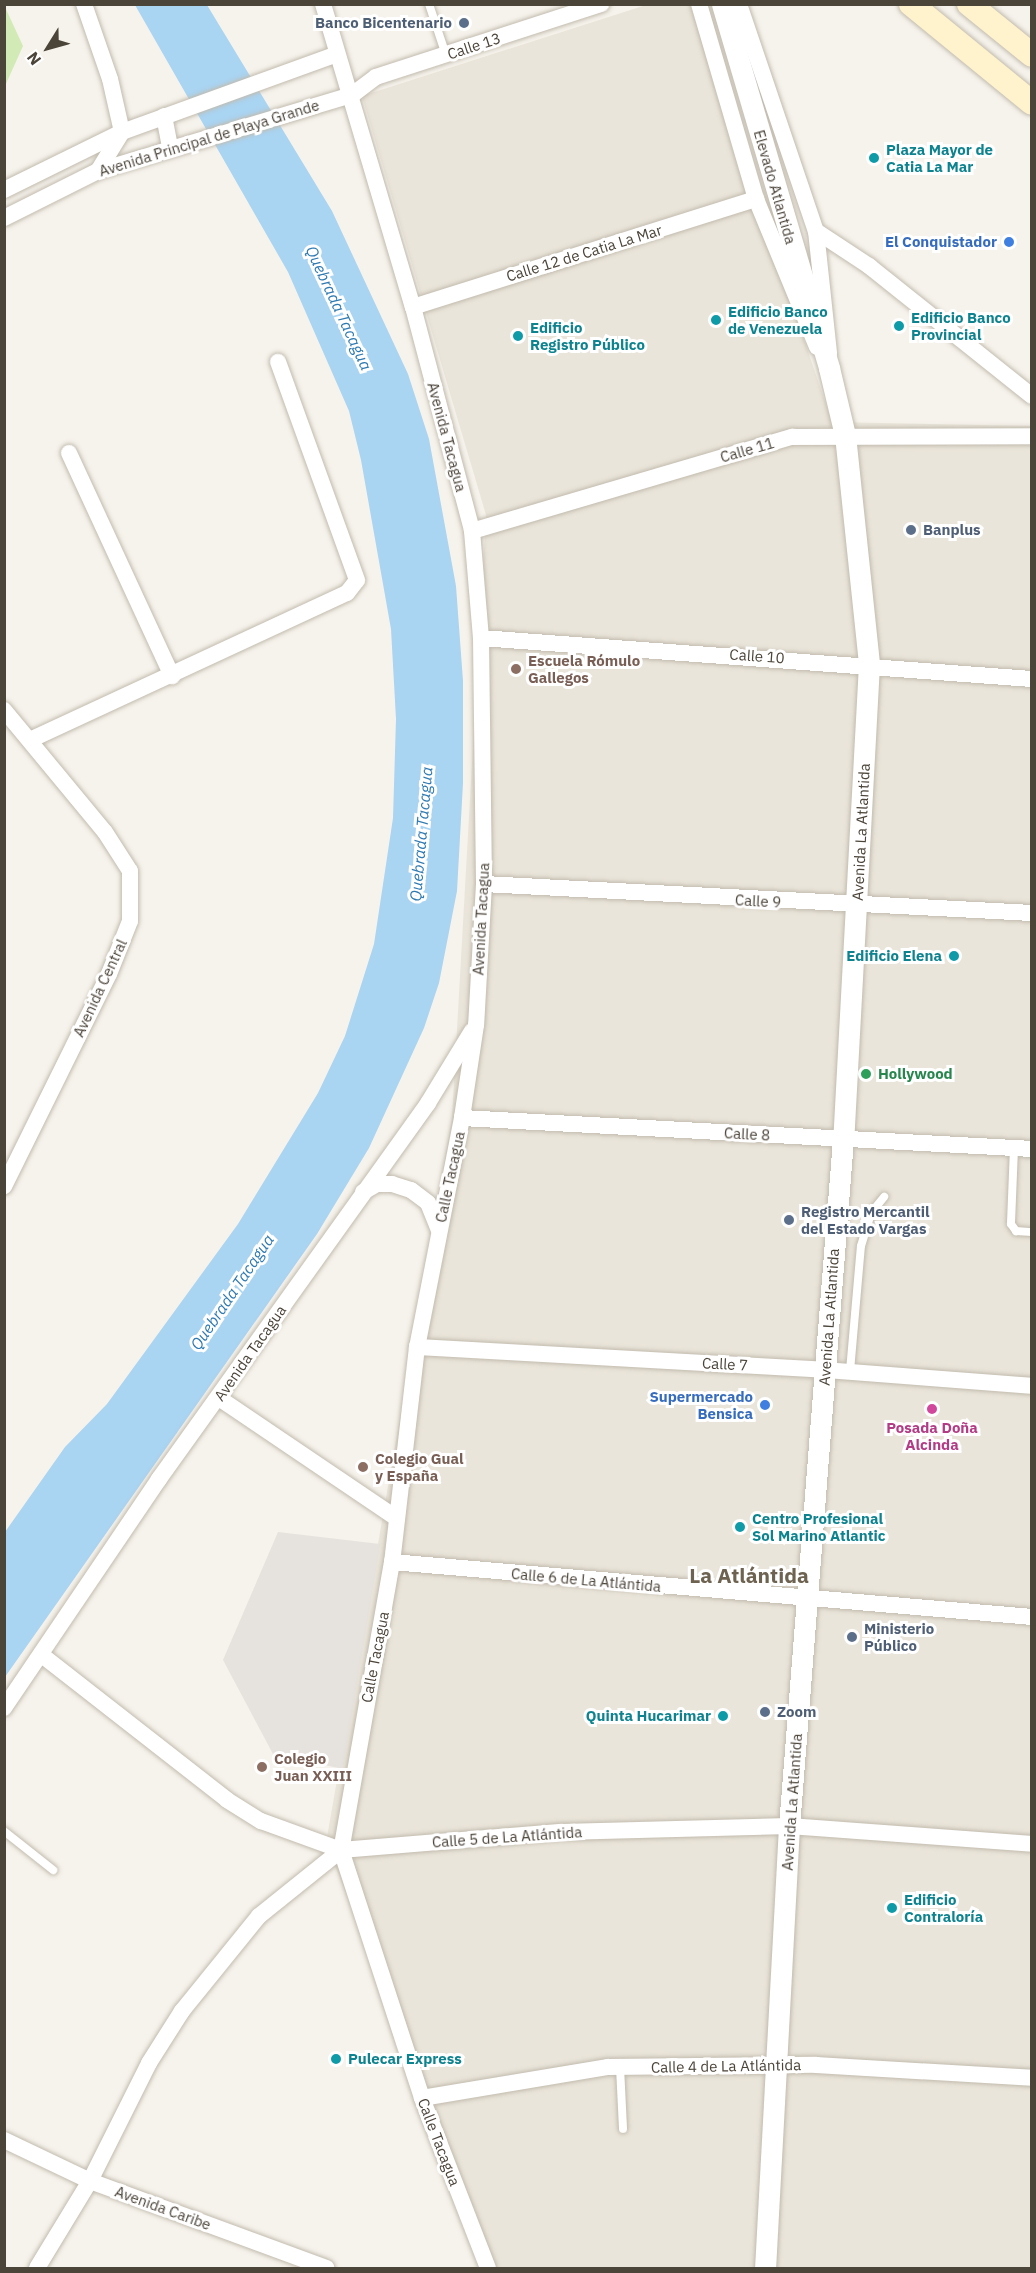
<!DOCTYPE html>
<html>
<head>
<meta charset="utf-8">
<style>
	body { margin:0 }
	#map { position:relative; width:1036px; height:2273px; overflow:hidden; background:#f6f3ec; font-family:"IBM Plex Sans",sans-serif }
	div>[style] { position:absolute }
	.residential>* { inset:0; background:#eae5da }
	.industrial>* { inset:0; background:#e6e2dd }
	.green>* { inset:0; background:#d2eab5 }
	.water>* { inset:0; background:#a9d4f2 }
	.roads { filter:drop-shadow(0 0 2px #c2bbae) drop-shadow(0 0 2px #c2bbae) }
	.service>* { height:8px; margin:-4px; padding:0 4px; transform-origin:4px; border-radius:4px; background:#fff }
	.minor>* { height:16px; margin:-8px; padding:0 8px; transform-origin:8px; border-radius:8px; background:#fff }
	.tertiary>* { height:21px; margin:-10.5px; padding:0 10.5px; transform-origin:10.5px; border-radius:10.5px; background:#fff }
	.secondary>* { height:24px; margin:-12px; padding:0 12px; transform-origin:12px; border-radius:12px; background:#fff3cd }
	.dots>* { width:16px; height:16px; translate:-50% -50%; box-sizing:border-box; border:3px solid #fff; border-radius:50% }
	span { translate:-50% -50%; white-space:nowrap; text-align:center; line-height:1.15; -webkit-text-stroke:6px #fff; paint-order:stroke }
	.service-label { font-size:15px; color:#4e5e75; font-weight:700 }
	.right { translate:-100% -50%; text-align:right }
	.left { translate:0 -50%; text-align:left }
	.street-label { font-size:15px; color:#4b4439 }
	.culture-label { font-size:15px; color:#0d838f; font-weight:700 }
	.shop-label { font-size:15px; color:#366cbe; font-weight:700 }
	.education-label { font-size:15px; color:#785e54; font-weight:700 }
	.leisure-label { font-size:15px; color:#27864d; font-weight:700 }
	.hotel-label { font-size:15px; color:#b23c85; font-weight:700 }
	.water-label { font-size:16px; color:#2e7ab2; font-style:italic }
	.district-label { font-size:21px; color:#6e6250; font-weight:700 }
	.frame { position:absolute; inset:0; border:6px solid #4b4439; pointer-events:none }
	.north { position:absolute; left:18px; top:18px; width:60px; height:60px; -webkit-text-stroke:4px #fff; paint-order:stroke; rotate:233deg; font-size:16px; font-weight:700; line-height:24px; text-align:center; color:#4b4439 }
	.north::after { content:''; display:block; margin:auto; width:21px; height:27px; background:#4b4439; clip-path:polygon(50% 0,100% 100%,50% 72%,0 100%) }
</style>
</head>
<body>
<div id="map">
	<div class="residential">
		<i style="clip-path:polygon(646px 5px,690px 5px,832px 422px,1031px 426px,1031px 2268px,496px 2268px,326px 1843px,452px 1118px,486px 515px,362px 96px)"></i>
	</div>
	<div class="industrial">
		<i style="clip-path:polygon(278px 1532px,380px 1544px,343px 1769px,273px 1754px,223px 1660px)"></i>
	</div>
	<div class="green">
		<i style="clip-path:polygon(5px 7px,23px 46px,5px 86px,4px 86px)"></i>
	</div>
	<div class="water">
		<i style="clip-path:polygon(135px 5px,207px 5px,332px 211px,408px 374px,429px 439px,456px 586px,463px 681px,463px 783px,457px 891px,439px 983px,424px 1028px,369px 1148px,317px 1234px,5px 1677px,5px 1532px,65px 1447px,107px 1404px,238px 1224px,318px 1093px,345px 1036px,374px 944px,393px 818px,396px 719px,391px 629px,361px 460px,349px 411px,288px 272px)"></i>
	</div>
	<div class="roads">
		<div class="service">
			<i style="left:429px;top:4px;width:54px;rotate:71.6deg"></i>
			<i style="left:1014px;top:1148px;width:76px;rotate:92.3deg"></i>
			<i style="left:1011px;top:1224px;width:9px;rotate:54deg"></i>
			<i style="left:1016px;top:1231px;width:16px;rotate:4deg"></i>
			<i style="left:850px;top:1371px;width:125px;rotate:-85deg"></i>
			<i style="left:861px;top:1246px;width:34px;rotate:-73deg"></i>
			<i style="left:871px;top:1213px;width:21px;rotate:-51deg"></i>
			<i style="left:4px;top:1831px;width:63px;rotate:38.5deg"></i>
			<i style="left:620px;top:2067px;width:62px;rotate:87.2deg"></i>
		</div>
		<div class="minor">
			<i style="left:84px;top:4px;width:79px;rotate:70.9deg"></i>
			<i style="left:110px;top:79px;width:54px;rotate:77.2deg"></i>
			<i style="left:122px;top:132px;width:46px;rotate:121.6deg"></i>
			<i style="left:323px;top:4px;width:316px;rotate:73.5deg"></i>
			<i style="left:413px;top:307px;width:232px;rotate:75.2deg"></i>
			<i style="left:472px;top:531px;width:107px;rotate:85.2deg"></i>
			<i style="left:481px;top:638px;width:246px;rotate:89.3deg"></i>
			<i style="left:484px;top:884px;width:141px;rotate:93.2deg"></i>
			<i style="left:476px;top:1025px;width:94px;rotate:98.6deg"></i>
			<i style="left:462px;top:1118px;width:233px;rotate:101.1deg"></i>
			<i style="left:417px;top:1347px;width:216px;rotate:96.6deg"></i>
			<i style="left:392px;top:1562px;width:292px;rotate:100deg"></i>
			<i style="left:341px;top:1850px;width:261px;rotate:71.9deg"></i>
			<i style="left:422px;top:2098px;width:182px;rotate:68.8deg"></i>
			<i style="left:699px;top:4px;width:203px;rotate:73.7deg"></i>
			<i style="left:756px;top:199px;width:160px;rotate:67.6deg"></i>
			<i style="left:739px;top:4px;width:240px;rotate:71.3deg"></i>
			<i style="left:816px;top:231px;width:123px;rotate:83.9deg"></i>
			<i style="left:164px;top:116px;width:33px;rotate:79deg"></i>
			<i style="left:4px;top:190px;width:131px;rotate:-26.2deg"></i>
			<i style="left:122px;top:132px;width:229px;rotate:-19.9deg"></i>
			<i style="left:4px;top:218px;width:105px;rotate:-26.6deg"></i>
			<i style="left:98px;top:171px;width:265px;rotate:-16.7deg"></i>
			<i style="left:352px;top:95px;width:30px;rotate:-37deg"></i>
			<i style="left:376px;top:77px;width:237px;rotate:-18deg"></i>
			<i style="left:816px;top:231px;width:64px;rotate:33.4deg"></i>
			<i style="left:869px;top:266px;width:208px;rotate:38.6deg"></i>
			<i style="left:413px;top:307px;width:360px;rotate:-17.5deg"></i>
			<i style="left:69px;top:453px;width:246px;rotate:65.2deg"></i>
			<i style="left:472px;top:531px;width:334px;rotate:-16.4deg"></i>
			<i style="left:792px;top:437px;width:240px;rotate:-0.2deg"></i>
			<i style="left:481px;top:638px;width:553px;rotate:4.26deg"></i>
			<i style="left:4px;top:710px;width:158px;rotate:50.4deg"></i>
			<i style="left:105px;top:832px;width:46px;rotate:57.3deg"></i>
			<i style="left:130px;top:871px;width:50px;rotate:90deg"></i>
			<i style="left:130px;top:921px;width:57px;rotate:111.6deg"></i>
			<i style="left:109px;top:974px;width:237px;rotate:116.3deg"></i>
			<i style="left:32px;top:739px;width:347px;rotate:-24.9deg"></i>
			<i style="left:347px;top:593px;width:16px;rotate:-52deg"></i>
			<i style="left:357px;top:580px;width:232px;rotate:-109.9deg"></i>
			<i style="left:484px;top:884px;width:549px;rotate:3.03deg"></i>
			<i style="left:462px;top:1118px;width:571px;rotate:3.11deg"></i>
			<i style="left:363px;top:1192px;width:16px;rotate:-30deg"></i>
			<i style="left:377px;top:1184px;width:15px"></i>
			<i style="left:392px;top:1184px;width:20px;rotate:18deg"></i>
			<i style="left:411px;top:1190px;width:21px;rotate:37deg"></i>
			<i style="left:428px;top:1203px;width:29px;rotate:68deg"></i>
			<i style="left:417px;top:1347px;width:409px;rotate:3.2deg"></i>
			<i style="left:825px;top:1370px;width:208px;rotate:4.4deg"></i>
			<i style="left:219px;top:1398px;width:214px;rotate:34.1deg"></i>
			<i style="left:392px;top:1562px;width:642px;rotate:4.91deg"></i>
			<i style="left:43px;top:1656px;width:234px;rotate:38deg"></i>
			<i style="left:227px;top:1800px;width:40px;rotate:32deg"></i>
			<i style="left:261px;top:1821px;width:85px;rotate:19.9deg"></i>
			<i style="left:341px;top:1850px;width:222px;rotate:-4.7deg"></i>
			<i style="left:562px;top:1832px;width:227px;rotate:-1.5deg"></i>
			<i style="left:789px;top:1826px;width:244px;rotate:4.2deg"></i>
			<i style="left:4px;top:1708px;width:277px;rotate:-55.9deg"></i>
			<i style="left:159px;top:1479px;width:462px;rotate:-54.4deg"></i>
			<i style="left:428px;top:1103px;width:84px;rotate:-58.6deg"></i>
			<i style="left:422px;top:2098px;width:189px;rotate:-9.5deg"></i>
			<i style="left:608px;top:2067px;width:208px;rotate:-0.6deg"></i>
			<i style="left:816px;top:2065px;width:216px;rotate:3.4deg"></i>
			<i style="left:4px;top:2140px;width:95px;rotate:25.5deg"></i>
			<i style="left:90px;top:2181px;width:252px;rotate:20.2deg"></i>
			<i style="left:37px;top:2268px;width:102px;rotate:-58.7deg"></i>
			<i style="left:90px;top:2181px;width:132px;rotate:-63.4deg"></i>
			<i style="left:149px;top:2063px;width:62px;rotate:-57.6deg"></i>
			<i style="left:182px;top:2011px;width:122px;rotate:-51deg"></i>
			<i style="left:259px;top:1916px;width:105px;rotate:-38.8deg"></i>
		</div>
		<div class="tertiary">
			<i style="left:722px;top:4px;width:379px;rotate:73.6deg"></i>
			<i style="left:829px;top:368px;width:69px;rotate:76.6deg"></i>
			<i style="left:845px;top:435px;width:230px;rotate:84deg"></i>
			<i style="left:869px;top:664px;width:476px;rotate:93.1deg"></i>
			<i style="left:843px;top:1139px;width:689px;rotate:94.49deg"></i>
			<i style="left:789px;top:1826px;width:443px;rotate:93.1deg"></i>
		</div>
		<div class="secondary">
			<i style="left:911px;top:4px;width:156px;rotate:39.3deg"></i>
			<i style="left:969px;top:4px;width:81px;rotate:39deg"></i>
		</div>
	</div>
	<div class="dots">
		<i style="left:464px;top:23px;background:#5c6f8a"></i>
		<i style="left:874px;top:158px;background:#0f9aa8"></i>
		<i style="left:1009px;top:242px;background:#3f7fe0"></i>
		<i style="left:716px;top:320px;background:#0f9aa8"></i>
		<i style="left:899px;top:326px;background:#0f9aa8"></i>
		<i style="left:518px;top:336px;background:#0f9aa8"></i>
		<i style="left:911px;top:530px;background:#5c6f8a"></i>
		<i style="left:516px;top:669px;background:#8d6e63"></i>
		<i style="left:954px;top:956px;background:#0f9aa8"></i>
		<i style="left:866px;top:1074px;background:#2e9e5b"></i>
		<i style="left:789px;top:1220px;background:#5c6f8a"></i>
		<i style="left:765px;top:1405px;background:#3f7fe0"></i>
		<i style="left:932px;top:1409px;background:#d1479c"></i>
		<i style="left:363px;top:1467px;background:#8d6e63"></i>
		<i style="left:740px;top:1527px;background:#0f9aa8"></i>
		<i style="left:852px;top:1637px;background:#5c6f8a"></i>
		<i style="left:765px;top:1712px;background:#5c6f8a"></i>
		<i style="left:723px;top:1716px;background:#0f9aa8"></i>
		<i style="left:262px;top:1767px;background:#8d6e63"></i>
		<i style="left:892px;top:1908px;background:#0f9aa8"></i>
		<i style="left:336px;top:2059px;background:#0f9aa8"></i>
	</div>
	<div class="service-label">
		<span class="right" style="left:452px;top:23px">Banco Bicentenario</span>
		<span class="left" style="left:923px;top:530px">Banplus</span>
		<span class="left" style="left:801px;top:1220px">Registro Mercantil<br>del Estado Vargas</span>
		<span class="left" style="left:864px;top:1637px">Ministerio<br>Público</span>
		<span class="left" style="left:777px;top:1712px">Zoom</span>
	</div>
	<div class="street-label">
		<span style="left:474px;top:46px;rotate:-18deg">Calle 13</span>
		<span style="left:209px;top:138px;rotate:-17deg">Avenida Principal de Playa Grande</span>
		<span style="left:775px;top:187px;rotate:74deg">Elevado Atlantida</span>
		<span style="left:584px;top:253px;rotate:-17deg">Calle 12 de Catia La Mar</span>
		<span style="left:447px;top:437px;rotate:75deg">Avenida Tacagua</span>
		<span style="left:747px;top:450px;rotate:-16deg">Calle 11</span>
		<span style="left:757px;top:656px;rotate:4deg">Calle 10</span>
		<span style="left:861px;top:832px;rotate:-87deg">Avenida La Atlantida</span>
		<span style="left:758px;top:901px;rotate:3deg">Calle 9</span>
		<span style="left:481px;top:919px;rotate:-87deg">Avenida Tacagua</span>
		<span style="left:100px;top:988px;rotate:-65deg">Avenida Central</span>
		<span style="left:747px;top:1134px;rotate:3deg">Calle 8</span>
		<span style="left:450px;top:1177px;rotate:-78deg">Calle Tacagua</span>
		<span style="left:829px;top:1317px;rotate:-86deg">Avenida La Atlantida</span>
		<span style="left:250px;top:1353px;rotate:-55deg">Avenida Tacagua</span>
		<span style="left:725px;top:1364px;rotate:3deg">Calle 7</span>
		<span style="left:586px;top:1580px;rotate:5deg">Calle 6 de La Atlántida</span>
		<span style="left:375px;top:1657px;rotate:-79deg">Calle Tacagua</span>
		<span style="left:792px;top:1802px;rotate:-86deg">Avenida La Atlantida</span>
		<span style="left:507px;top:1837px;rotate:-4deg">Calle 5 de La Atlántida</span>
		<span style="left:726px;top:2066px;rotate:-1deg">Calle 4 de La Atlántida</span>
		<span style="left:439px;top:2142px;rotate:69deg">Calle Tacagua</span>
		<span style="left:163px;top:2208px;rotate:20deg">Avenida Caribe</span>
	</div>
	<div class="culture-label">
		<span class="left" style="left:886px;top:158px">Plaza Mayor de<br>Catia La Mar</span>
		<span class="left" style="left:728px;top:320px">Edificio Banco<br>de Venezuela</span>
		<span class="left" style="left:911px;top:326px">Edificio Banco<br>Provincial</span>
		<span class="left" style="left:530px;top:336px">Edificio<br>Registro Público</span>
		<span class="right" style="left:942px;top:956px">Edificio Elena</span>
		<span class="left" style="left:752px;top:1527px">Centro Profesional<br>Sol Marino Atlantic</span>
		<span class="right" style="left:711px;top:1716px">Quinta Hucarimar</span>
		<span class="left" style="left:904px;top:1908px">Edificio<br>Contraloría</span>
		<span class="left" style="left:348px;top:2059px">Pulecar Express</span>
	</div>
	<div class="shop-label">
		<span class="right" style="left:997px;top:242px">El Conquistador</span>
		<span class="right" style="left:753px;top:1405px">Supermercado<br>Bensica</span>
	</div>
	<div class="education-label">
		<span class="left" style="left:528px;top:669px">Escuela Rómulo<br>Gallegos</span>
		<span class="left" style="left:375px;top:1467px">Colegio Gual<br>y España</span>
		<span class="left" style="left:274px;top:1767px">Colegio<br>Juan XXIII</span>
	</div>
	<div class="leisure-label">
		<span class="left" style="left:878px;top:1074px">Hollywood</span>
	</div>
	<div class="hotel-label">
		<span style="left:932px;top:1436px">Posada Doña<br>Alcinda</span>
	</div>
	<div class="water-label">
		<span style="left:339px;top:308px;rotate:65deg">Quebrada Tacagua</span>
		<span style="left:421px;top:834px;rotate:-85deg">Quebrada Tacagua</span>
		<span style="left:232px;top:1292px;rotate:-56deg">Quebrada Tacagua</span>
	</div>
	<div class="district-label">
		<span style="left:749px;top:1575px">La Atlántida</span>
	</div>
	<div class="frame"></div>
	<div class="north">N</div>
</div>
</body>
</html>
